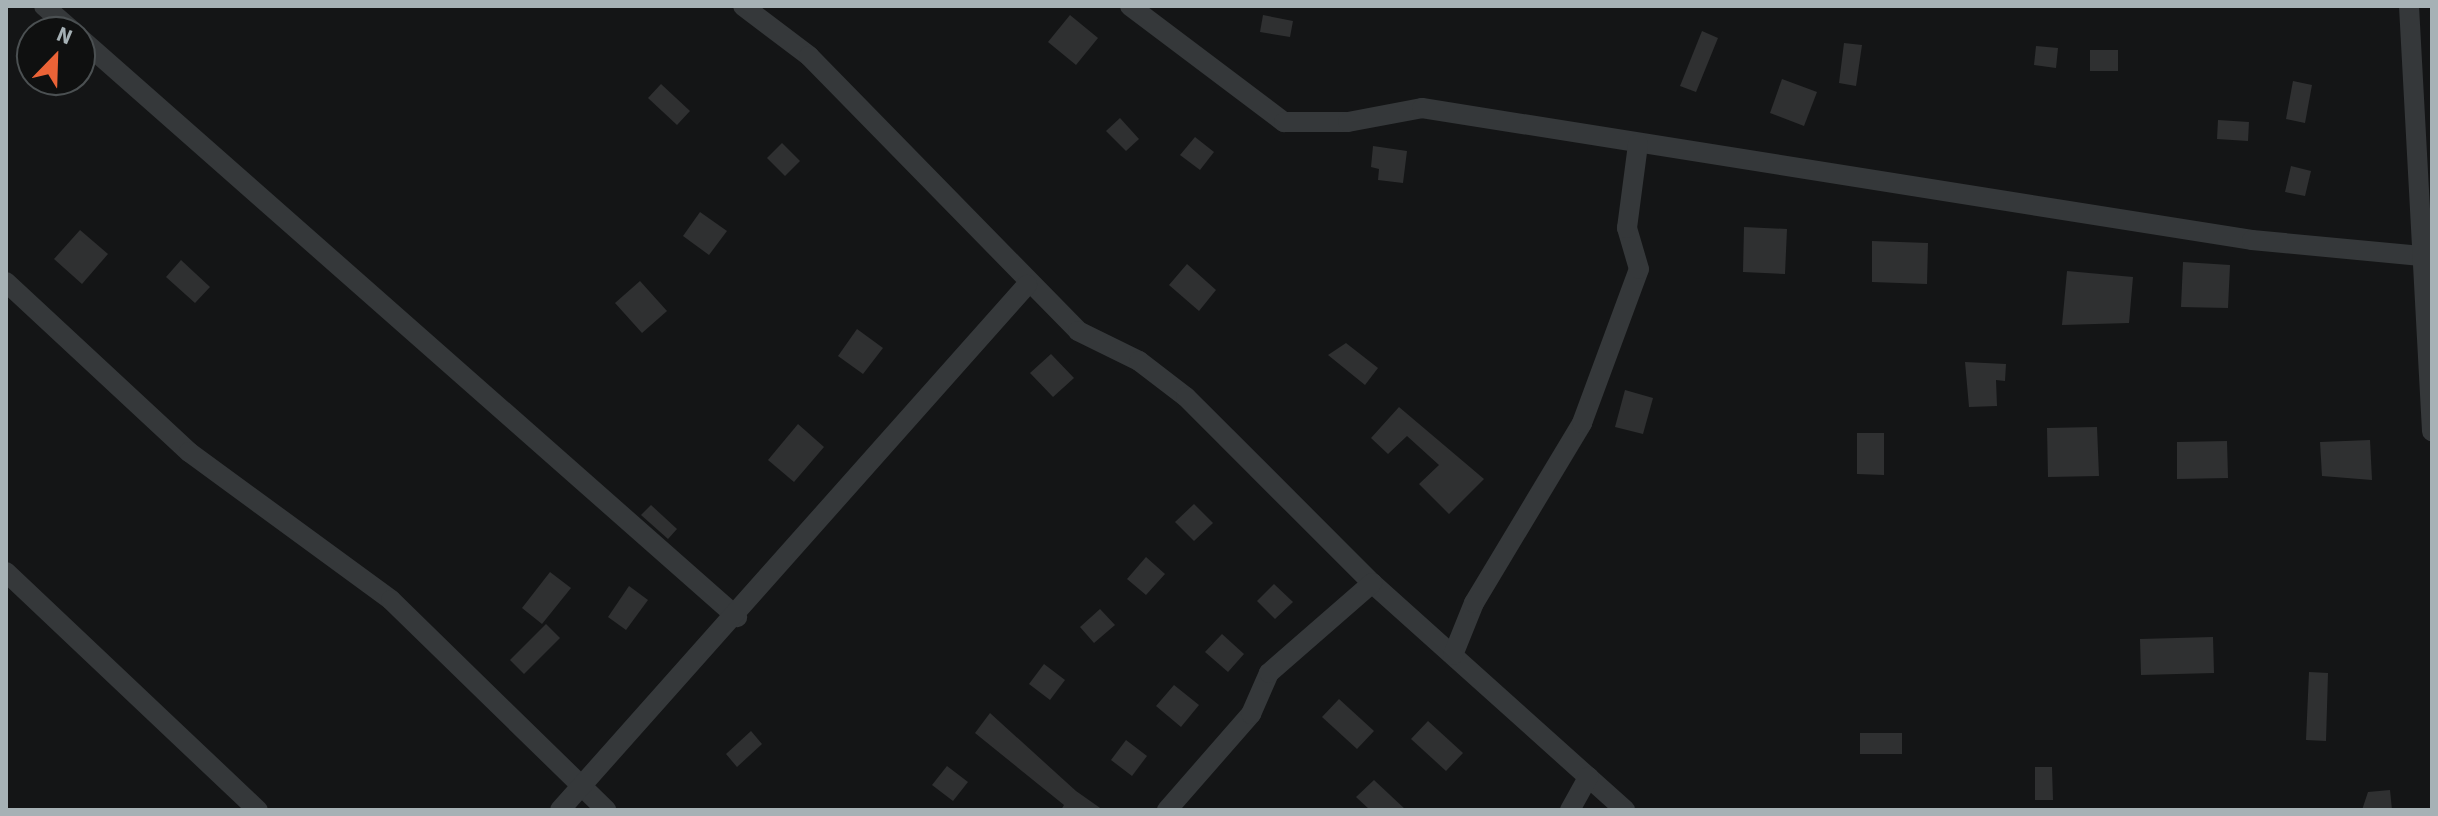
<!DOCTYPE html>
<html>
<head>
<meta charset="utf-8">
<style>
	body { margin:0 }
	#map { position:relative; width:2438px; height:816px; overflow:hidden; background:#141516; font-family:"Source Sans 3",sans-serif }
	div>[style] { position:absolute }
	.building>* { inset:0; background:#2f3031 }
	.minor>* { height:20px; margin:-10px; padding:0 10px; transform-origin:10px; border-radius:10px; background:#35383a }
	span { translate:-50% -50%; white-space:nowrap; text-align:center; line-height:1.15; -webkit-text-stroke:6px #0f1010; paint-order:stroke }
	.frame { position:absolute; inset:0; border:8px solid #a6b1b5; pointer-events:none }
	.north { position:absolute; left:16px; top:16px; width:80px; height:80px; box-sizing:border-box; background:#0f1010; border:2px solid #4b5052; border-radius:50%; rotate:23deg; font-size:22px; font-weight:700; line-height:32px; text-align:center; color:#a6b1b5 }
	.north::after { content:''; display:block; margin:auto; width:28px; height:36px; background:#ea6337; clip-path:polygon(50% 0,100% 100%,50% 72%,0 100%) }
</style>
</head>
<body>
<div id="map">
	<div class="building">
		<i style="clip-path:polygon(1070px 15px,1098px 38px,1076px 65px,1048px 42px)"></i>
		<i style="clip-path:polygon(1263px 15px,1293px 21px,1290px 37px,1260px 32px)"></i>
		<i style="clip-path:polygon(1702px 31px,1718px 38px,1696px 92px,1680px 86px)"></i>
		<i style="clip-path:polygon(1844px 43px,1862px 45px,1856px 86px,1839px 83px)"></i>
		<i style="clip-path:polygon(2036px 46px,2058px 48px,2056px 68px,2034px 65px)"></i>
		<i style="clip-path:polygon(2090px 50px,2118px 50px,2118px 71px,2090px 71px)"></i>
		<i style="clip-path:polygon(1782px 79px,1817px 92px,1804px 126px,1770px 113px)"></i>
		<i style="clip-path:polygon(2293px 81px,2312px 85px,2305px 123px,2286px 119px)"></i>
		<i style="clip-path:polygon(661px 84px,690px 111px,677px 125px,648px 98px)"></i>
		<i style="clip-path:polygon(1120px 118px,1139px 139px,1126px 151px,1106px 131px)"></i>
		<i style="clip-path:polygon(2218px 120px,2249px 122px,2248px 141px,2217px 139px)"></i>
		<i style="clip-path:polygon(1195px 137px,1214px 152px,1200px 170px,1180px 155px)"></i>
		<i style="clip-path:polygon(782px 143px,800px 161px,785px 176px,767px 158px)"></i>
		<i style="clip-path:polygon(1373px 146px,1407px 151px,1403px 183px,1378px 180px,1379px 169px,1371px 167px)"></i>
		<i style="clip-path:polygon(2291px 166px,2311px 171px,2305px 196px,2285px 192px)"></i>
		<i style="clip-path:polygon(700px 212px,727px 231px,709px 255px,683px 236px)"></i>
		<i style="clip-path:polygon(1744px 227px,1787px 229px,1785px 274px,1743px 272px)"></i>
		<i style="clip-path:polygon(80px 230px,108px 254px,82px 284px,54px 259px)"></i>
		<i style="clip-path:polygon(1872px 241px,1928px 243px,1927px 284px,1872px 282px)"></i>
		<i style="clip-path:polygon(181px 260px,210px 287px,195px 303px,166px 277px)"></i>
		<i style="clip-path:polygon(2183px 262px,2230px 265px,2228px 308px,2181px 307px)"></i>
		<i style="clip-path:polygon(1187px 264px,1216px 290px,1199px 311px,1169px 285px)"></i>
		<i style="clip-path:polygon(2067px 271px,2133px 277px,2129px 323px,2062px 325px)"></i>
		<i style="clip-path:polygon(640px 281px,667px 311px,642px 333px,615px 303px)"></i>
		<i style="clip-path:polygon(857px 329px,883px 348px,863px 374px,838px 356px)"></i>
		<i style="clip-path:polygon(1346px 343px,1378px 368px,1365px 385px,1328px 355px)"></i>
		<i style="clip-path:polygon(1051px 354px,1074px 378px,1053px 397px,1030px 373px)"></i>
		<i style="clip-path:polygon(1965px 362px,2006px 364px,2005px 381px,1996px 380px,1997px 406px,1969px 407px)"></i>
		<i style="clip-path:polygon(1625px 390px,1653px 398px,1643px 434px,1615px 427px)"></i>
		<i style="clip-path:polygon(1399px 407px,1484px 479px,1449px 514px,1419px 484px,1439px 465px,1407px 436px,1388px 454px,1371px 438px)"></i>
		<i style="clip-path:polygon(798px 424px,824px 447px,794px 482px,768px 460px)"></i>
		<i style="clip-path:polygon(2097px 427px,2099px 476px,2048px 477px,2047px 428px)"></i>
		<i style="clip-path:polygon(1857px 433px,1884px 433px,1884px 475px,1857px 474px)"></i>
		<i style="clip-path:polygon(2370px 440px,2372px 480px,2322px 476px,2320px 442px)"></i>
		<i style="clip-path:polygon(2227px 441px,2228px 478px,2177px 479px,2177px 442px)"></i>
		<i style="clip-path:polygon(1194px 504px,1213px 523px,1194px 541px,1175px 522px)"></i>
		<i style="clip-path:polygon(651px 505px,677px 529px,668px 539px,641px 515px)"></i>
		<i style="clip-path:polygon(1146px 557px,1165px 574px,1146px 595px,1127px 579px)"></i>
		<i style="clip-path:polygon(550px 572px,571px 588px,542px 624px,522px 608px)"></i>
		<i style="clip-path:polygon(1274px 584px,1293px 602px,1275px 619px,1257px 601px)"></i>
		<i style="clip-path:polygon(629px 586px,648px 600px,626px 630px,608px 617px)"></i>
		<i style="clip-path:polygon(1100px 609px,1115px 625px,1094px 643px,1080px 627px)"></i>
		<i style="clip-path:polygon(546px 624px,560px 638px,524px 674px,510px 660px)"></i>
		<i style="clip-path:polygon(1222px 634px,1244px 654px,1228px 672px,1205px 652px)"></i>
		<i style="clip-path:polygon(2213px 637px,2214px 673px,2141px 675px,2140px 639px)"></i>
		<i style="clip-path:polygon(1044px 664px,1065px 680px,1050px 700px,1029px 684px)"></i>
		<i style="clip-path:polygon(2309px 672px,2328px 673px,2326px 741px,2306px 740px)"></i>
		<i style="clip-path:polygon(1174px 685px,1199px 705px,1181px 727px,1156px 706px)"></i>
		<i style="clip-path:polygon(1339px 699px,1374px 731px,1357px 749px,1322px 717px)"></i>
		<i style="clip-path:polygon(990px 713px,1076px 791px,1103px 810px,1061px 810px,1064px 805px,975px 733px)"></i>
		<i style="clip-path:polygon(1428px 721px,1463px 753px,1446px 771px,1411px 739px)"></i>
		<i style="clip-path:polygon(751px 731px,762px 744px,737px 767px,726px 754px)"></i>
		<i style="clip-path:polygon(1860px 733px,1902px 733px,1902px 754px,1860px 754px)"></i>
		<i style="clip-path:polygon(1126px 740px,1147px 756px,1132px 776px,1111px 760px)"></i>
		<i style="clip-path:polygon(947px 766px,968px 782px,953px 801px,932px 785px)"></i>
		<i style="clip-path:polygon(2035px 767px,2052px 767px,2053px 800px,2035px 800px)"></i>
		<i style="clip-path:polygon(1374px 780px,1406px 810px,1370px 810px,1356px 797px)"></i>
		<i style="clip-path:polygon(2390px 790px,2392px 810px,2362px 810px,2368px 792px)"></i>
	</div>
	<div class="minor">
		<i style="left:44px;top:6px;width:40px;rotate:41deg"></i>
		<i style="left:743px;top:6px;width:83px;rotate:37.1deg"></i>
		<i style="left:809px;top:56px;width:385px;rotate:45.6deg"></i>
		<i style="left:1078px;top:331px;width:68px;rotate:26.2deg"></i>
		<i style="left:1139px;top:361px;width:59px;rotate:37.5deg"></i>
		<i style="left:1186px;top:397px;width:263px;rotate:45deg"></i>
		<i style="left:1372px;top:583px;width:340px;rotate:41.9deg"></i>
		<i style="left:1130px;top:6px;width:193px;rotate:37deg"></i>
		<i style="left:1284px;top:122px;width:64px"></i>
		<i style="left:1348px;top:122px;width:75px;rotate:-10.7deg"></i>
		<i style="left:1422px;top:108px;width:840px;rotate:9.04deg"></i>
		<i style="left:2252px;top:240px;width:170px;rotate:5.4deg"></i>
		<i style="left:2409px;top:6px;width:426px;rotate:86.9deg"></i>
		<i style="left:80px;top:38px;width:876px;rotate:41.39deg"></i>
		<i style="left:6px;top:282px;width:250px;rotate:42.9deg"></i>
		<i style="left:189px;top:452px;width:250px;rotate:36.2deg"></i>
		<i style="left:391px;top:600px;width:301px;rotate:44.3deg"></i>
		<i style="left:6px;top:572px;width:347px;rotate:43.4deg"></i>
		<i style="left:1453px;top:655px;width:56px;rotate:-68deg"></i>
		<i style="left:1474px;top:603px;width:210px;rotate:-59deg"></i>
		<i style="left:1582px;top:423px;width:164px;rotate:-69.7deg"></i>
		<i style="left:1639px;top:269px;width:43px;rotate:-106.3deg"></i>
		<i style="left:1627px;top:228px;width:85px;rotate:-82.5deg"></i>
		<i style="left:560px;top:810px;width:703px;rotate:-48.35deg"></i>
		<i style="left:1167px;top:810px;width:128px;rotate:-48.8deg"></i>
		<i style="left:1251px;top:714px;width:45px;rotate:-66.3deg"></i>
		<i style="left:1269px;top:673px;width:137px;rotate:-41.1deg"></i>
		<i style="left:1570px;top:810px;width:38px;rotate:-61deg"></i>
	</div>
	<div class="frame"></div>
	<div class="north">N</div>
</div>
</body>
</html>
